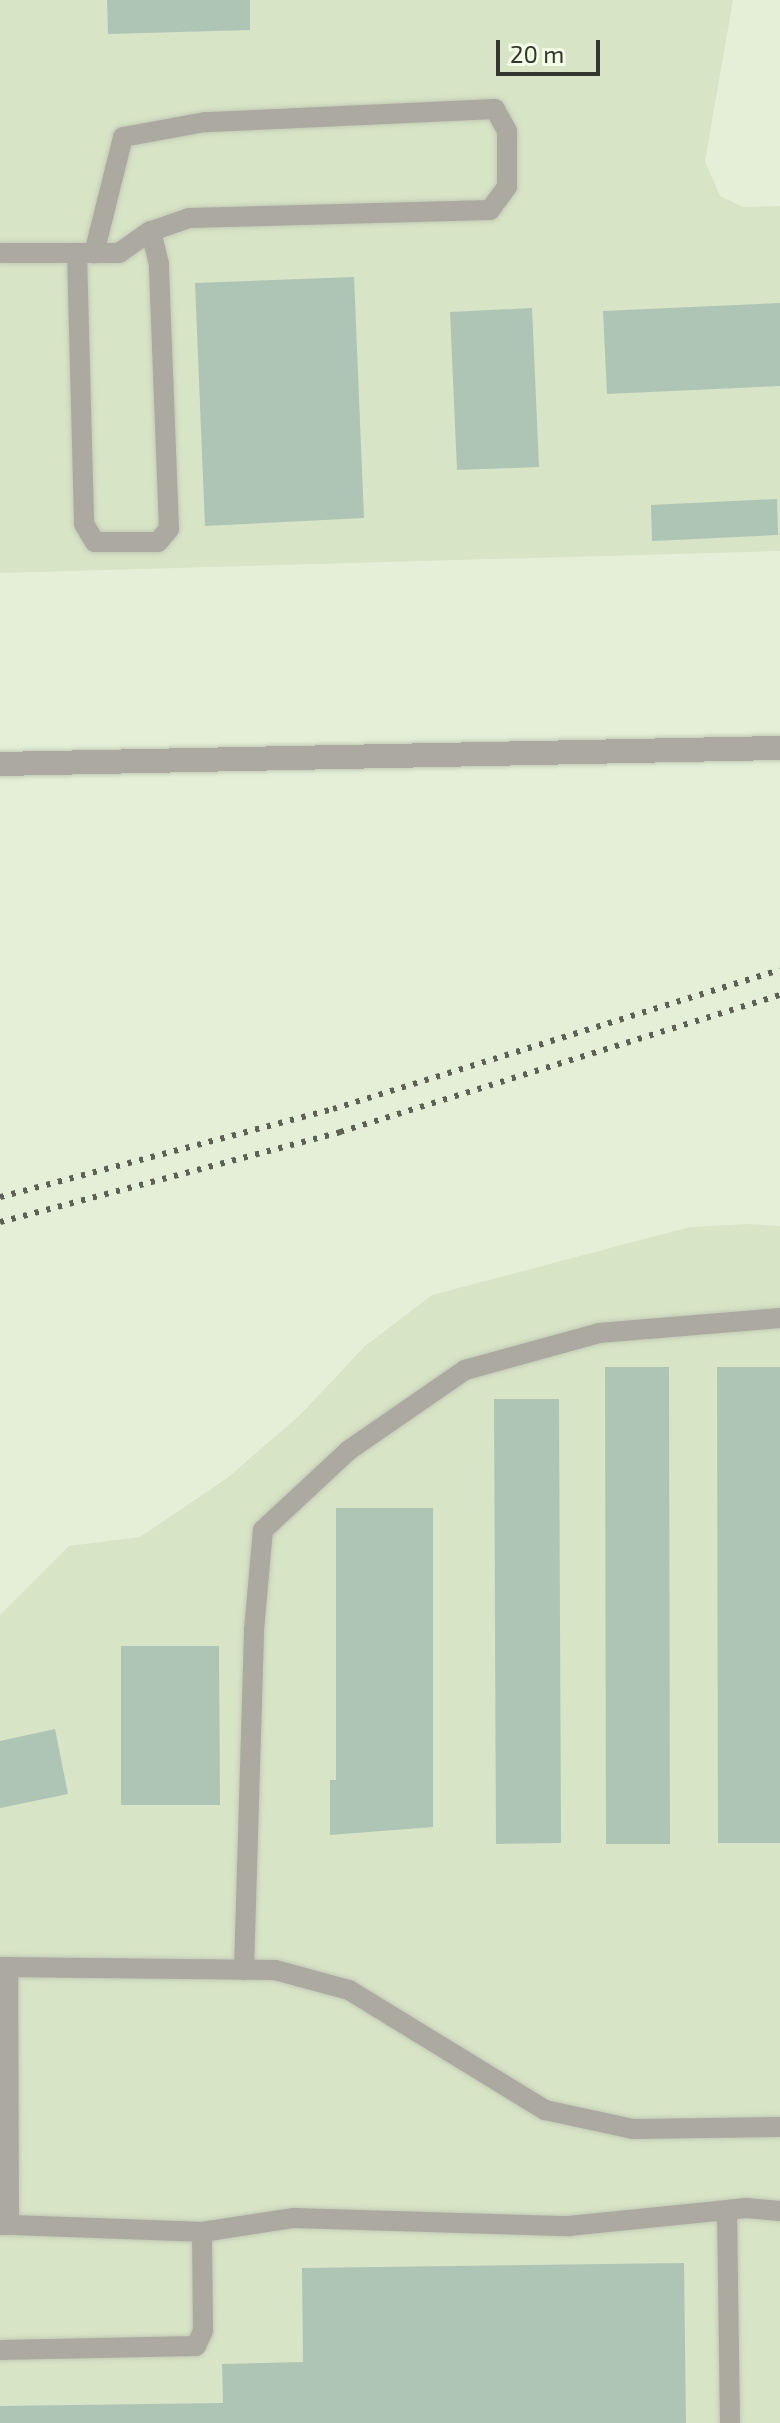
<!DOCTYPE html>
<html>
<head>
<meta charset="utf-8">
<style>
	body { margin:0 }
	#map { position:relative; width:780px; height:2423px; overflow:hidden; background:#e5efd8; font-family:"Exo 2",sans-serif }
	div>[style] { position:absolute }
	.built>* { inset:0; background:#d8e4c6 }
	.building>* { inset:0; background:#aec4b5 }
	.roads { filter:drop-shadow(0 0 2px #c2cab6) drop-shadow(0 0 2px #c2cab6) }
	.lane>* { height:20px; margin:-10px; padding:0 10px; transform-origin:10px; border-radius:10px; background:#aca9a0 }
	.street>* { height:24px; margin:-12px; padding:0 12px; transform-origin:12px; border-radius:12px; background:#aca9a0 }
	.rail>* { height:6px; margin-top:-3px; transform-origin:0; background:repeating-linear-gradient(90deg,#5c6055 0 4px,transparent 0 12px) }
	span { translate:-50% -50%; white-space:nowrap; text-align:center; line-height:1.15; -webkit-text-stroke:6px #f3fce5; paint-order:stroke }
	.scale { position:absolute; left:496px; top:40px; width:104px; height:36px; box-sizing:border-box; border:4px solid #34372f; border-top:0; padding-left:10px; font-size:24px; line-height:28px; white-space:nowrap; color:#34372f; -webkit-text-stroke:6px #f3fce5; paint-order:stroke }
</style>
</head>
<body>
<div id="map">
	<div class="built">
		<i style="clip-path:polygon(0 0,733px 0,705px 161px,720px 196px,743px 207px,780px 206px,780px 551px,0 573px)"></i>
		<i style="clip-path:polygon(748px 1224px,780px 1226px,780px 2423px,0 2423px,0 1615px,69px 1546px,140px 1537px,226px 1479px,299px 1416px,365px 1346px,432px 1295px,690px 1227px)"></i>
	</div>
	<div class="building">
		<i style="clip-path:polygon(107px 0,250px 0,250px 30px,108px 34px)"></i>
		<i style="clip-path:polygon(354px 277px,364px 518px,205px 526px,195px 283px)"></i>
		<i style="clip-path:polygon(780px 303px,780px 386px,607px 394px,603px 311px)"></i>
		<i style="clip-path:polygon(532px 308px,539px 467px,457px 470px,450px 312px)"></i>
		<i style="clip-path:polygon(777px 499px,778px 535px,652px 541px,651px 505px)"></i>
		<i style="clip-path:polygon(605px 1367px,669px 1367px,670px 1844px,606px 1844px)"></i>
		<i style="clip-path:polygon(717px 1367px,780px 1367px,780px 1843px,718px 1843px)"></i>
		<i style="clip-path:polygon(494px 1399px,559px 1399px,561px 1843px,496px 1844px)"></i>
		<i style="clip-path:polygon(336px 1508px,433px 1508px,433px 1827px,330px 1835px,330px 1780px,336px 1780px)"></i>
		<i style="clip-path:polygon(121px 1646px,219px 1646px,220px 1805px,121px 1805px)"></i>
		<i style="clip-path:polygon(55px 1729px,68px 1794px,0 1808px,0 1741px)"></i>
		<i style="clip-path:polygon(684px 2263px,686px 2423px,0 2423px,0 2406px,223px 2403px,222px 2364px,303px 2362px,302px 2268px)"></i>
	</div>
	<div class="roads">
		<div class="lane">
			<i style="left:0;top:253px;width:119px"></i>
			<i style="left:119px;top:253px;width:37px;rotate:-35deg"></i>
			<i style="left:149px;top:232px;width:42px;rotate:-19.3deg"></i>
			<i style="left:189px;top:218px;width:301px;rotate:-1.5deg"></i>
			<i style="left:490px;top:210px;width:29px;rotate:-54deg"></i>
			<i style="left:507px;top:187px;width:56px;rotate:-90deg"></i>
			<i style="left:507px;top:131px;width:25px;rotate:-119deg"></i>
			<i style="left:495px;top:109px;width:290px;rotate:177.4deg"></i>
			<i style="left:205px;top:122px;width:83px;rotate:169.6deg"></i>
			<i style="left:123px;top:137px;width:120px;rotate:104deg"></i>
			<i style="left:77px;top:253px;width:271px;rotate:88.5deg"></i>
			<i style="left:84px;top:524px;width:21px;rotate:59deg"></i>
			<i style="left:95px;top:542px;width:63px"></i>
			<i style="left:158px;top:542px;width:17px;rotate:-50deg"></i>
			<i style="left:169px;top:529px;width:265px;rotate:-92.2deg"></i>
			<i style="left:159px;top:264px;width:34px;rotate:-104deg"></i>
			<i style="left:0;top:1967px;width:275px;rotate:0.6deg"></i>
			<i style="left:275px;top:1970px;width:77px;rotate:15.1deg"></i>
			<i style="left:349px;top:1990px;width:230px;rotate:31.5deg"></i>
			<i style="left:545px;top:2110px;width:90px;rotate:12.2deg"></i>
			<i style="left:633px;top:2129px;width:147px;rotate:-0.8deg"></i>
			<i style="left:244px;top:1970px;width:340px;rotate:-88.3deg"></i>
			<i style="left:254px;top:1630px;width:100px;rotate:-84.9deg"></i>
			<i style="left:263px;top:1530px;width:117px;rotate:-42.9deg"></i>
			<i style="left:349px;top:1450px;width:141px;rotate:-34.6deg"></i>
			<i style="left:465px;top:1370px;width:139px;rotate:-15.4deg"></i>
			<i style="left:599px;top:1333px;width:182px;rotate:-4.7deg"></i>
			<i style="left:727px;top:2210px;width:213px;rotate:89.2deg"></i>
			<i style="left:0;top:2225px;width:9px"></i>
			<i style="left:9px;top:2225px;width:258px;rotate:-90.2deg"></i>
			<i style="left:202px;top:2232px;width:93px;rotate:-8.7deg"></i>
			<i style="left:294px;top:2218px;width:275px;rotate:1.7deg"></i>
			<i style="left:569px;top:2226px;width:178px;rotate:-5.8deg"></i>
			<i style="left:746px;top:2208px;width:34px;rotate:5deg"></i>
			<i style="left:0;top:2350px;width:196px;rotate:-1.2deg"></i>
			<i style="left:196px;top:2346px;width:17px;rotate:-65deg"></i>
			<i style="left:203px;top:2331px;width:99px;rotate:-90.6deg"></i>
			<i style="left:202px;top:2232px;width:193px;rotate:-177.9deg"></i>
		</div>
		<div class="street">
			<i style="left:0;top:764px;width:780px;rotate:-1.18deg"></i>
		</div>
	</div>
	<div class="rail">
		<i style="left:0;top:1197px;width:344px;rotate:-14.8deg"></i>
		<i style="left:333px;top:1109px;width:468px;rotate:-17.3deg"></i>
		<i style="left:0;top:1222px;width:352px;rotate:-14.8deg"></i>
		<i style="left:340px;top:1132px;width:461px;rotate:-17.3deg"></i>
	</div>
	<div class="scale">20 m</div>
</div>
</body>
</html>
